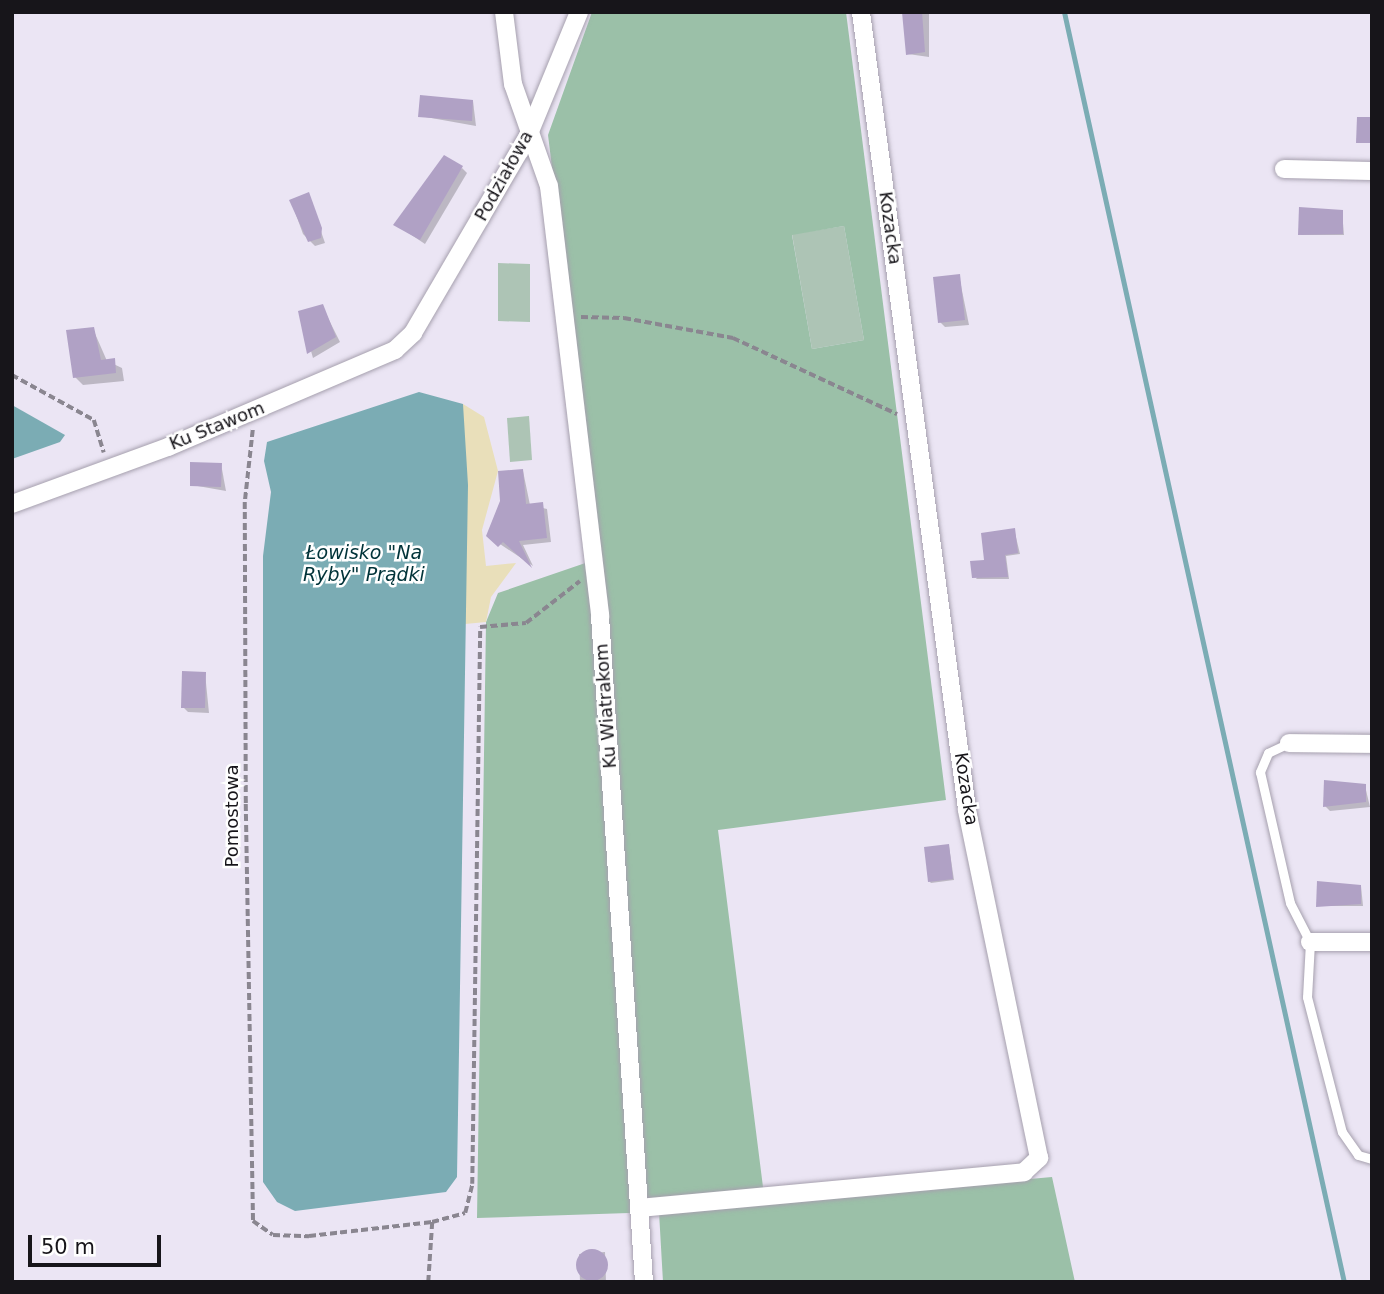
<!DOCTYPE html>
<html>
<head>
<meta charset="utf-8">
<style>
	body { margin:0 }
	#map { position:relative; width:1384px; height:1294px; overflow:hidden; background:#ebe5f4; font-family:"DejaVu Sans",sans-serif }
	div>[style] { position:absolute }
	.green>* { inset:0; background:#adc4b5 }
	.forest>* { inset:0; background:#9bc0a8 }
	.sand>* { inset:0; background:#e9dfba }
	.water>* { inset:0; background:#7bacb4 }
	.shadow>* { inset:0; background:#0003 }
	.stream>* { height:5px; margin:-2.5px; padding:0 2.5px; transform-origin:2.5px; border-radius:2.5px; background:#7bacb4 }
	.building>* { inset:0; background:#b0a1c5 }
	.round { border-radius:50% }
	.path>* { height:3.5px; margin-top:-1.75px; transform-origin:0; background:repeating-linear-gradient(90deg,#8a8690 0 7px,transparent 0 10.5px) }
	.roads { filter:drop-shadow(0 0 2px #a6a0ae) drop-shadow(0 0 2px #a6a0ae) }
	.service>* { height:9px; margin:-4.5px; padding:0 4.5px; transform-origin:4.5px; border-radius:4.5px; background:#fff }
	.minor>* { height:18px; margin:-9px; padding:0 9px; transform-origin:9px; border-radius:9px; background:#fff }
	span { translate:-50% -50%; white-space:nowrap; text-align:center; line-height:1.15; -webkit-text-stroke:5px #fff; paint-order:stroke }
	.street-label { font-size:18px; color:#17151a }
	.water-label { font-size:19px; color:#013339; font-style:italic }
	.frame { position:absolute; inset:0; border:14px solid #17151a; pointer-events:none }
	.scale { position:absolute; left:28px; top:1235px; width:133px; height:32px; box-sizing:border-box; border:4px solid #17151a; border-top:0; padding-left:9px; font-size:21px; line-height:24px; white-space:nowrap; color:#17151a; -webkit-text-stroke:5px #fff; paint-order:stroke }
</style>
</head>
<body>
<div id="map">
	<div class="green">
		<i style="clip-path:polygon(844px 226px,864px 340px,812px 349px,792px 234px)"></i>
		<i style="clip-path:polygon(498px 263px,530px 264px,530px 322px,498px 321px)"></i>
		<i style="clip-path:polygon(529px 416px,532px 460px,510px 462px,507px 418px)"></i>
	</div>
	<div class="forest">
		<i style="clip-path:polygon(evenodd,592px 12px,846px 12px,946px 800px,718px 830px,765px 1203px,1052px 1177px,1075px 1282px,663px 1282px,659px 1212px,477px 1218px,486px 622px,498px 593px,600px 558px,548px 135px,592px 12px,844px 226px,864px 340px,812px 349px,792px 235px,844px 226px)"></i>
	</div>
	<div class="sand">
		<i style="clip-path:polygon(463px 404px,484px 417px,498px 471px,482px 530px,486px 566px,516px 563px,491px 597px,486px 622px,465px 624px)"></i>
	</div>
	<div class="water">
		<i style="clip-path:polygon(419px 392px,463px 404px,468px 485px,457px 1177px,446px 1192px,295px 1211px,277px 1202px,263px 1182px,263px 556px,271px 492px,264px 461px,267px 442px)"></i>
		<i style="clip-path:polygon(12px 405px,65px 435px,60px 442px,12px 459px)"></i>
	</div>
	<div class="shadow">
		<i style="clip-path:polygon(904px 12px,929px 12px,929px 57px,908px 54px)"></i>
		<i style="clip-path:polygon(473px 101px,476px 126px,420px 116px)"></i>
		<i style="clip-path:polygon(462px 168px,467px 173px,425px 244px,395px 224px)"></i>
		<i style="clip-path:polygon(308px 194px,325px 243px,315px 246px,303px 234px,291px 201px)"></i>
		<i style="clip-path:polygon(1342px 211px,1344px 235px,1300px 235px)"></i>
		<i style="clip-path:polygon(959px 276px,969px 325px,945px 327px,940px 322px)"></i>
		<i style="clip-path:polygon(322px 306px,340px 342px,313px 358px,300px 312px)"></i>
		<i style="clip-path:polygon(93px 329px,107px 361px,122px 368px,124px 381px,83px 385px,75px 377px)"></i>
		<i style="clip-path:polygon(221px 464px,226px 491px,192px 485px)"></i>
		<i style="clip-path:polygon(523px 471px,530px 505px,547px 509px,551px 542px,523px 545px,533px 566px,488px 536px)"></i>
		<i style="clip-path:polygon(1014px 529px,1020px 554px,1006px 556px,1009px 579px,976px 579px)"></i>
		<i style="clip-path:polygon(205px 673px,209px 713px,188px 712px,183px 707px)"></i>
		<i style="clip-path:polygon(1365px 786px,1370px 807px,1330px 811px,1325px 806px)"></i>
		<i style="clip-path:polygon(949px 846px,954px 880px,931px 883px,929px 881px)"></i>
		<i style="clip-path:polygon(1361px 886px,1363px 906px,1318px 906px)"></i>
		<i style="clip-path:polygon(605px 1252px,606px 1282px,580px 1282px,579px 1254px)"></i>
	</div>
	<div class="stream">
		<i style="left:1064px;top:12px;width:1300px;rotate:77.57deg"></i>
	</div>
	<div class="building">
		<i style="clip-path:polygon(902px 12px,922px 12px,925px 52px,906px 55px)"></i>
		<i style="clip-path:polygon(420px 95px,473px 100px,472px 121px,418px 117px)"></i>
		<i style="clip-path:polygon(1357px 117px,1372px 117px,1372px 143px,1356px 143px)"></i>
		<i style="clip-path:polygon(444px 155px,463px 166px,420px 240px,393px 225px)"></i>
		<i style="clip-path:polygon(309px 192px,322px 228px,321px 238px,308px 242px,289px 200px)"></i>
		<i style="clip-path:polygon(1299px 207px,1343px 210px,1343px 234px,1298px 235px)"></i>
		<i style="clip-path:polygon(960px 274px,965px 320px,938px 323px,933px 277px)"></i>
		<i style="clip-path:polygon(323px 304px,336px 337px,307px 354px,298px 311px)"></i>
		<i style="clip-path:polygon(94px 327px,101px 360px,115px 358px,116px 373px,73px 378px,66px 330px)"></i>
		<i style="clip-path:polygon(190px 462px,222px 463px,221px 487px,190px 486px)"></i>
		<i style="clip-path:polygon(523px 469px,526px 504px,543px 502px,547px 538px,519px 541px,532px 568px,503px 542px,498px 547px,486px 536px,500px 501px,498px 471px)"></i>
		<i style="clip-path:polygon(1015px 528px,1018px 553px,1005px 555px,1008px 577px,972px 578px,970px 561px,984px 560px,981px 533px)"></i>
		<i style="clip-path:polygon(182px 671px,206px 672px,205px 708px,181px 708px)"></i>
		<i style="clip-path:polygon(1324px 780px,1366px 784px,1366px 802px,1323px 807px)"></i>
		<i style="clip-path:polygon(949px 844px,953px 879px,928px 882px,924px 847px)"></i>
		<i style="clip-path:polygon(1317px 881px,1361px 885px,1361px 904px,1316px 907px)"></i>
		<i class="round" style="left:576px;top:1249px;width:32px;height:32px"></i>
	</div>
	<div class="path">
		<i style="left:581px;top:317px;width:43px;rotate:1.3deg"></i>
		<i style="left:624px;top:318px;width:111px;rotate:10.4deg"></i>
		<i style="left:733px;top:338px;width:181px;rotate:24.9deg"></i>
		<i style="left:12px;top:375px;width:94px;rotate:28.8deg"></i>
		<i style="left:94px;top:420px;width:34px;rotate:73deg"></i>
		<i style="left:253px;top:430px;width:72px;rotate:96.3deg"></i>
		<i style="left:245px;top:502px;width:302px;rotate:89.8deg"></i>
		<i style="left:246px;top:804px;width:417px;rotate:89deg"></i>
		<i style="left:253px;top:1221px;width:24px;rotate:35deg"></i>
		<i style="left:273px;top:1235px;width:36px;rotate:2deg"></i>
		<i style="left:309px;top:1236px;width:124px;rotate:-6.5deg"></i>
		<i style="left:428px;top:1282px;width:60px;rotate:-86.2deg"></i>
		<i style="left:432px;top:1222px;width:34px;rotate:-15deg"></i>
		<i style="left:465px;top:1213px;width:30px;rotate:-76deg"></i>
		<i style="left:472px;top:1184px;width:557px;rotate:-89.18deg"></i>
		<i style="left:480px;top:627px;width:46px;rotate:-5deg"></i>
		<i style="left:526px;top:623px;width:68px;rotate:-37.9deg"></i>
	</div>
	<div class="roads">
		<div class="service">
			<i style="left:1289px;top:743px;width:23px;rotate:155deg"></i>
			<i style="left:1268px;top:753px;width:21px;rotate:113deg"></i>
			<i style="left:1260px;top:772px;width:134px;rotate:77.1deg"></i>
			<i style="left:1290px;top:903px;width:44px;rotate:62.9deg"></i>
			<i style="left:1310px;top:942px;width:55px;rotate:93.1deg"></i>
			<i style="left:1307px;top:997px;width:139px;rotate:75.5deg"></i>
			<i style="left:1342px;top:1132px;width:28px;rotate:55deg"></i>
			<i style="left:1358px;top:1155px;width:15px;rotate:16deg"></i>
		</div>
		<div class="minor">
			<i style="left:504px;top:12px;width:73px;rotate:82.9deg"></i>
			<i style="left:513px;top:84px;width:108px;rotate:70.6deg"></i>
			<i style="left:549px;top:186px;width:433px;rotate:83.2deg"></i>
			<i style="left:600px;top:616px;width:667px;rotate:86.22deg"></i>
			<i style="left:1284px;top:169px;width:88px;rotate:1.3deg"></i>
			<i style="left:12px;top:504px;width:166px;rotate:-20.1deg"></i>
			<i style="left:168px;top:447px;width:247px;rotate:-23.1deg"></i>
			<i style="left:395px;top:350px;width:25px;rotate:-43deg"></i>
			<i style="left:413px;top:333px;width:228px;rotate:-59.7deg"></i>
			<i style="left:528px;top:136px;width:134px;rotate:-67.6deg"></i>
			<i style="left:1289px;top:743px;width:83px;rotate:0.7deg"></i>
			<i style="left:1310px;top:942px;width:62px"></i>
			<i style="left:639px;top:1208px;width:387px;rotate:-5.3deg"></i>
			<i style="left:1024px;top:1172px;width:21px;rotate:-43deg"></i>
			<i style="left:1039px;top:1158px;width:356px;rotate:-101.7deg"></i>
			<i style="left:967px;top:809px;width:804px;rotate:-97.58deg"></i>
		</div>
	</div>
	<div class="street-label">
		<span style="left:504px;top:176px;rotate:-61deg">Podziałowa</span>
		<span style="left:890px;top:228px;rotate:82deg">Kozacka</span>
		<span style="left:217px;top:426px;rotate:-22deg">Ku Stawom</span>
		<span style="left:606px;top:706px;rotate:-94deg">Ku Wiatrakom</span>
		<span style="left:966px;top:789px;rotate:81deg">Kozacka</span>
		<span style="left:232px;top:816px;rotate:-90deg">Pomostowa</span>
	</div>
	<div class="water-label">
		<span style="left:364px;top:564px">Łowisko "Na<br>Ryby" Prądki</span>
	</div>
	<div class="frame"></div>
	<div class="scale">50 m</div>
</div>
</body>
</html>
